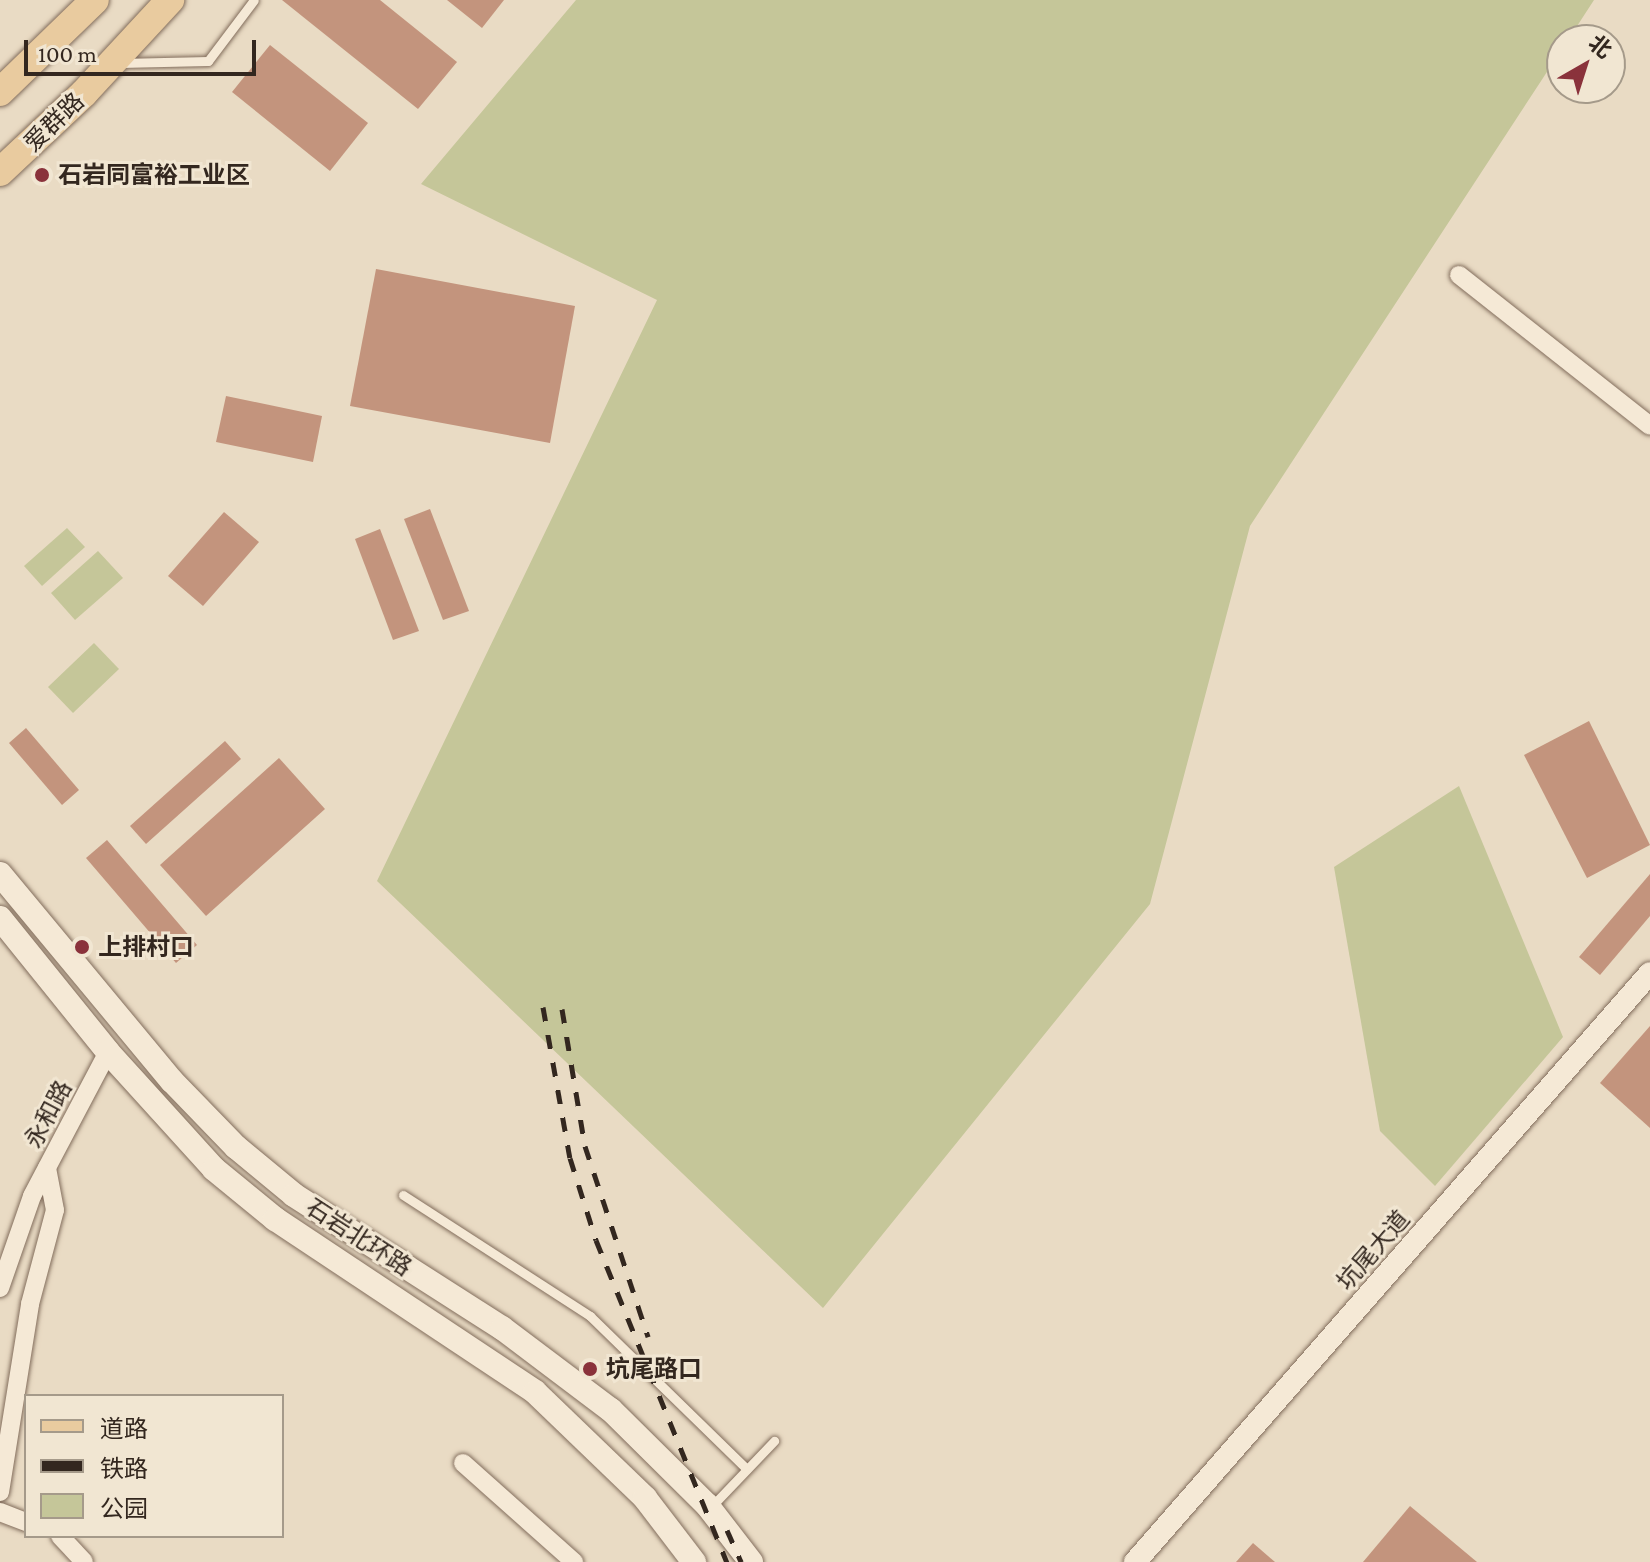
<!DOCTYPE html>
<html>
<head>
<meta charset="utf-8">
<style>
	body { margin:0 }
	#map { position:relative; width:1650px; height:1562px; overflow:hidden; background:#e9dbc4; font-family:"Crimson Pro","Noto Sans SC",serif }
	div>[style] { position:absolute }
	.green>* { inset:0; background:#c5c699 }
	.building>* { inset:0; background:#c3947d }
	.roads { filter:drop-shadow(0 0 2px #826d5c) drop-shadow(0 0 2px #826d5c) }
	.service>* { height:9px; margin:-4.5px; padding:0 4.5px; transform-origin:4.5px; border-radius:4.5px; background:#f5e9d6 }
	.minor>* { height:18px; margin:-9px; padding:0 9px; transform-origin:9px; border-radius:9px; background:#f5e9d6 }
	.tertiary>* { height:22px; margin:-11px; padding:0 11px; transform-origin:11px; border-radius:11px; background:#f5e9d6 }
	.secondary>* { height:24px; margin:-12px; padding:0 12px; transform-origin:12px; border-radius:12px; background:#f5e9d6 }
	.primary>* { height:28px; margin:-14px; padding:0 14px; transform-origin:14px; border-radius:14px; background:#e9cb9f }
	.rail>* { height:5px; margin-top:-2.5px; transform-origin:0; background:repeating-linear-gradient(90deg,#33271f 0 14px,transparent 0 28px) }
	.dots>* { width:22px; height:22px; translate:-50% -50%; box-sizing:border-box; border:4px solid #f1e6d2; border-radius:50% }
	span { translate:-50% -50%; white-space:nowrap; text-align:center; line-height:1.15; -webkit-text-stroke:6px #f1e6d2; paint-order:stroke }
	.street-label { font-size:24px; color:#33271f }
	.poi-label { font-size:24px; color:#33271f; font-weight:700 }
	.left { translate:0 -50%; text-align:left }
	.legend { position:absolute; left:24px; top:1394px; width:260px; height:144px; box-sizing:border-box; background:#f1e6d2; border:2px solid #a59a8a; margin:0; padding:10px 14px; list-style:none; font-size:24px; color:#33271f }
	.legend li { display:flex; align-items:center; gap:16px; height:40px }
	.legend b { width:40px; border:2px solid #a59a8a }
	.north { position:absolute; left:1546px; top:24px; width:80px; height:80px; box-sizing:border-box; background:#f1e6d2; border:2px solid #a59a8a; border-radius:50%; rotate:39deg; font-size:22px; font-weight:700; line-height:32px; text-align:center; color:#33271f }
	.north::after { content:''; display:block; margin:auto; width:28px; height:36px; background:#8a323b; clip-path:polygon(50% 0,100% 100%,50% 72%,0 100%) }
	.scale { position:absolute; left:24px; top:40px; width:232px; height:36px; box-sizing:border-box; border:4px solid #33271f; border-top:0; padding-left:10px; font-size:24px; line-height:28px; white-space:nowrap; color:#33271f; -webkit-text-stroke:6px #f1e6d2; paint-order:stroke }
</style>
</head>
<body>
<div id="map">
	<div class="green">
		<i style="clip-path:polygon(576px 0,1594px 0,1568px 40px,1562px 40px,1562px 49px,1250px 526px,1150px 904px,823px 1308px,377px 881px,657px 300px,421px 184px)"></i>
		<i style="clip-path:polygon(67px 528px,85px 547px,42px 586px,24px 566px)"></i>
		<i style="clip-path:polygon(98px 551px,123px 578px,75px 620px,51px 593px)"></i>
		<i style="clip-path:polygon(94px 643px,119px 669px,73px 713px,48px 687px)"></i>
		<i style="clip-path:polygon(1459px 786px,1563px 1037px,1435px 1186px,1380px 1131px,1334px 867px)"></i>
	</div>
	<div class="building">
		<i style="clip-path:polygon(282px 0,380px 0,457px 62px,418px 109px)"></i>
		<i style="clip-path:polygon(447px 0,504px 0,482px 28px)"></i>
		<i style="clip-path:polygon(270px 45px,368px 123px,330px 171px,232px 92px)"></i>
		<i style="clip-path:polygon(376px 269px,575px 306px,550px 443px,350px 406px)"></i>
		<i style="clip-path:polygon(226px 396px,322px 416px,313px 462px,216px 442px)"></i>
		<i style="clip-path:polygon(430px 509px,469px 611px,443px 620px,404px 519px)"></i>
		<i style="clip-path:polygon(224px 512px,259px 542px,203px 606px,168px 576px)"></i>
		<i style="clip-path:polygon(380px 529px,419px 631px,393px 640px,355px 539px)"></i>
		<i style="clip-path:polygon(1589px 721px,1650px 845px,1587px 878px,1524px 755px)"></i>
		<i style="clip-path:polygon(26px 728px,79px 790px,62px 805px,9px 743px)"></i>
		<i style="clip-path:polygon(225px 741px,241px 759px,146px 844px,130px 826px)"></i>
		<i style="clip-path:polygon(279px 758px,325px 809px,206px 916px,160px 865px)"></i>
		<i style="clip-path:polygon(107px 840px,197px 945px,176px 963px,86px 858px)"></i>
		<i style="clip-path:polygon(1650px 874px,1650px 916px,1600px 975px,1579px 957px)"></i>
		<i style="clip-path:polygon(1650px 1026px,1650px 1128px,1600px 1083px)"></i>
		<i style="clip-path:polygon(1410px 1506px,1477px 1562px,1363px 1562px)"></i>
		<i style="clip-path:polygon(1253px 1543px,1275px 1562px,1236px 1562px)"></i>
	</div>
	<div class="roads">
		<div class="service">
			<i style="left:120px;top:63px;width:88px;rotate:-1.3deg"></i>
			<i style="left:208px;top:61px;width:76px;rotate:-53deg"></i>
			<i style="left:403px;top:1195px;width:223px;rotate:32.9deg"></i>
			<i style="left:590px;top:1316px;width:219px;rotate:44.3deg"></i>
			<i style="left:710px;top:1508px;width:93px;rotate:-46.3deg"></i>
		</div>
		<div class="minor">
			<i style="left:1459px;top:275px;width:243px;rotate:38.3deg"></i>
			<i style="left:0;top:1288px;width:97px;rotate:-70.8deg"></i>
			<i style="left:32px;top:1196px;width:163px;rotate:-62.2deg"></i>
			<i style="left:463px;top:1463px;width:149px;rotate:41.7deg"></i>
			<i style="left:0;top:1492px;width:190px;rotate:-80.9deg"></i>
			<i style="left:30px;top:1304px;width:97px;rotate:-75.1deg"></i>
			<i style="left:55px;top:1210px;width:43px;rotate:-100.8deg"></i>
			<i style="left:0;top:1512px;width:28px;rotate:21deg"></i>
			<i style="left:60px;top:1536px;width:35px;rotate:47deg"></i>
		</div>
		<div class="tertiary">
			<i style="left:1135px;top:1562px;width:782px;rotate:-48.83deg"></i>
		</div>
		<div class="secondary">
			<i style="left:0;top:874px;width:269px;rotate:50.3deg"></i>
			<i style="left:172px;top:1081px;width:92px;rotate:45.9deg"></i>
			<i style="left:236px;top:1147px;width:75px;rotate:39.6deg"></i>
			<i style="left:294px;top:1195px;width:247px;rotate:32.6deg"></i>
			<i style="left:502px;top:1328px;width:136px;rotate:37deg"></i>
			<i style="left:611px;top:1410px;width:135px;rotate:44.7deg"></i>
			<i style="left:707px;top:1505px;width:72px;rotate:52.3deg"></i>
			<i style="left:0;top:918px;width:172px;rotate:51.1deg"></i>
			<i style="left:108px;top:1052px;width:158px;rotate:47.8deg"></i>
			<i style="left:214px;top:1169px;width:79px;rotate:39.3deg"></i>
			<i style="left:275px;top:1219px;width:312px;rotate:33.6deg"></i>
			<i style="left:535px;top:1392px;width:153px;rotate:43.9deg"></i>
			<i style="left:645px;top:1498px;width:81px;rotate:52.6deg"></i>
		</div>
		<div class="primary">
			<i style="left:0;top:92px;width:132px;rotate:-44.1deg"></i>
			<i style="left:0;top:172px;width:115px;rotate:-43.2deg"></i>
			<i style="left:84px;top:93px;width:127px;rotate:-47.2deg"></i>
		</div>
	</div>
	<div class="rail">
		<i style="left:543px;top:1007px;width:153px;rotate:79.9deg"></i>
		<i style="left:570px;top:1158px;width:86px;rotate:72.4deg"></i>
		<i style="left:596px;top:1240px;width:348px;rotate:67.9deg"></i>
		<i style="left:562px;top:1009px;width:139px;rotate:80.5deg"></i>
		<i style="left:585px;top:1146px;width:201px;rotate:71.7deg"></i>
		<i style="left:727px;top:1530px;width:35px;rotate:66deg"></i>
	</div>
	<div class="dots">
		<i style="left:42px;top:175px;background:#8a323b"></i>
		<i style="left:82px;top:947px;background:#8a323b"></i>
		<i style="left:590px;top:1369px;background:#8a323b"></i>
	</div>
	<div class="street-label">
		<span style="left:54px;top:122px;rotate:-44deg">爱群路</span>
		<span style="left:48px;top:1114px;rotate:-62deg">永和路</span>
		<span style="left:359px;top:1237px;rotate:33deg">石岩北环路</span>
		<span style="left:1373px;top:1250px;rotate:-49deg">坑尾大道</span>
	</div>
	<div class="poi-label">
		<span class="left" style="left:58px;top:175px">石岩同富裕工业区</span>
		<span class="left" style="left:98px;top:947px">上排村口</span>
		<span class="left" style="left:606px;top:1369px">坑尾路口</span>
	</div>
	<ul class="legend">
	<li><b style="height:10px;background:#e9cb9f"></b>道路</li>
	<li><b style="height:10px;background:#33271f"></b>铁路</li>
	<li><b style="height:22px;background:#c5c699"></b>公园</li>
	</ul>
	<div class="north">北</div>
	<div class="scale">100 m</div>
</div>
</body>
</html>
